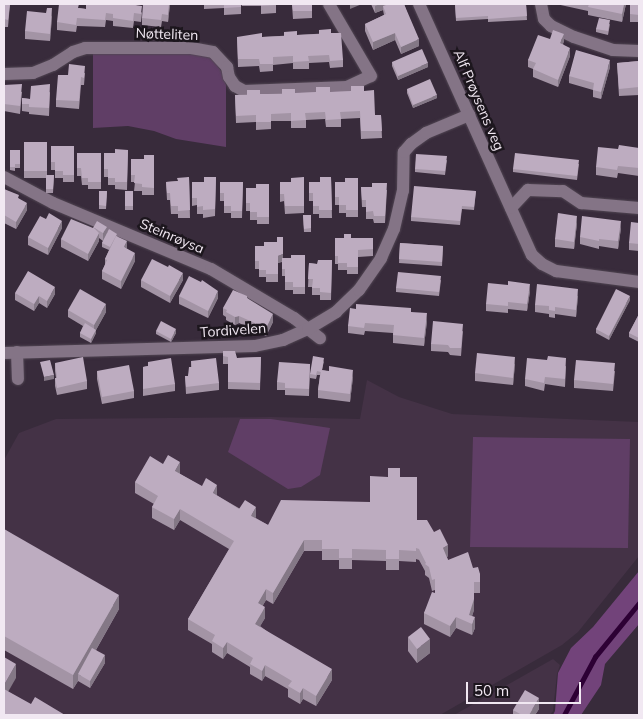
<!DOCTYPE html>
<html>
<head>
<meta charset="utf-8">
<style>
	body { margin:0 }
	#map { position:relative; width:643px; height:719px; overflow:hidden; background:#382b3b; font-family:Mulish,sans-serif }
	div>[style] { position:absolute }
	.built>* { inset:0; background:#443246 }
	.green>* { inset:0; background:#603e66 }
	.forest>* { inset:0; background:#72437a }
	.stream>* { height:4.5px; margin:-2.25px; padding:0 2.25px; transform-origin:2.25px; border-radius:2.25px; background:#2d0034 }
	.roads { filter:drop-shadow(0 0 1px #514653) drop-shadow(0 0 1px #514653) }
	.minor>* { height:12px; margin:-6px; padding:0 6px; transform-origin:6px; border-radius:6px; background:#847486 }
	.wall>* { inset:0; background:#a394a5 }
	.shaded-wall>* { inset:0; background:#847886 }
	.building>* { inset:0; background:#bdacc0 }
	span { translate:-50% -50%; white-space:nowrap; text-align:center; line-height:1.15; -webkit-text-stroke:5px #1c161d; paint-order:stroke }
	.street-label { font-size:14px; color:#f1e8f2 }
	.frame { position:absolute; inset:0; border:5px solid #f1e8f2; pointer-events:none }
	.scale { position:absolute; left:466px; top:682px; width:115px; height:22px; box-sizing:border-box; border:2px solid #f1e8f2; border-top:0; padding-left:6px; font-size:15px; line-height:18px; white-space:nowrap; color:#f1e8f2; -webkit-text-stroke:4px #1c161d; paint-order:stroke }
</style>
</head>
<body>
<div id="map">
	<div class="built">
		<i style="clip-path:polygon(367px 380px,399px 397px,452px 414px,639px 422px,639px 556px,578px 632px,562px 645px,440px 715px,4px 715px,4px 460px,19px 433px,56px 419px,270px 417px,360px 419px)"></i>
		<i style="clip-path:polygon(553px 659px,560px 665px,557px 674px,553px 711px,550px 715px,454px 715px)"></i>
	</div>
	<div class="green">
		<i style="clip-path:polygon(93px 51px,194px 53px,206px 55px,214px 60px,223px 74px,226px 85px,226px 147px,176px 139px,154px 131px,128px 126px,93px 128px)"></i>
		<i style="clip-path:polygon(240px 419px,271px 419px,330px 428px,320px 475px,301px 487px,288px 489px,228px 452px)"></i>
		<i style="clip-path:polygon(473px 437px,630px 439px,628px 548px,470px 547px)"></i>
	</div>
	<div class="forest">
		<i style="clip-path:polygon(639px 571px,639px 624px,605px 664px,601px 685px,581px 715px,553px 715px,555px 711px,558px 673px,571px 648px,593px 627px)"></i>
	</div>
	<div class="stream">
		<i style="left:564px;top:715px;width:66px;rotate:-61.9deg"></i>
		<i style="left:595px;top:657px;width:70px;rotate:-50.8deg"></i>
	</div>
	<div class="roads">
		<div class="minor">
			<i style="left:419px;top:4px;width:275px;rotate:65.8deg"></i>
			<i style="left:532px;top:255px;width:13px;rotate:42deg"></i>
			<i style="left:542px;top:264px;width:16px;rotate:27deg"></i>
			<i style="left:556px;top:271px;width:84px;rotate:7.5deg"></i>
			<i style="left:541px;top:4px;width:15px;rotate:79deg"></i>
			<i style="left:544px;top:19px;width:10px;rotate:45deg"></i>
			<i style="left:551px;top:26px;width:25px;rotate:26deg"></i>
			<i style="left:574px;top:37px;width:41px;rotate:18.4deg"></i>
			<i style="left:613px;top:50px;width:26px;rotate:2deg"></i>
			<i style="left:4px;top:74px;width:29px;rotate:-2deg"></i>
			<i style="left:33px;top:73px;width:22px;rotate:-22deg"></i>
			<i style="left:53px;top:65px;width:24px;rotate:-33deg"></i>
			<i style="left:73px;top:52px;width:13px;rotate:-18deg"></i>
			<i style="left:85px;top:48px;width:106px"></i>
			<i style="left:191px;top:48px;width:22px;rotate:10deg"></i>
			<i style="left:213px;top:52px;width:21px;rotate:47deg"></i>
			<i style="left:227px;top:67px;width:10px;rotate:79deg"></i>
			<i style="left:229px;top:77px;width:11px;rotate:56deg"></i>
			<i style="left:235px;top:86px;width:10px;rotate:29deg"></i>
			<i style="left:244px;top:91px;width:103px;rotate:-2.2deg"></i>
			<i style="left:347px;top:87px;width:26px;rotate:-25deg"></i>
			<i style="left:371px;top:76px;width:83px;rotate:-120.3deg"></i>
			<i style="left:4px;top:177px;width:55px;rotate:28deg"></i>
			<i style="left:53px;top:203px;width:171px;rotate:22.7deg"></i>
			<i style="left:211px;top:269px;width:96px;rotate:30.6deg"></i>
			<i style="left:294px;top:318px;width:33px;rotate:38deg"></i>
			<i style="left:511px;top:208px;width:25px;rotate:-47deg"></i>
			<i style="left:528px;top:190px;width:35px;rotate:2deg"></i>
			<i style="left:563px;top:191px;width:22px;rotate:34deg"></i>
			<i style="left:581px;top:203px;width:58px;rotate:4.9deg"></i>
			<i style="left:17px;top:352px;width:27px;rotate:88deg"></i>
			<i style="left:4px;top:353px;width:251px;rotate:-1.6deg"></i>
			<i style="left:255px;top:346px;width:29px;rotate:-12deg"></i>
			<i style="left:283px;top:340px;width:27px;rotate:-24deg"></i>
			<i style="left:308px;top:329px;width:33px;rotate:-31deg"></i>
			<i style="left:336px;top:312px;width:32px;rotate:-44deg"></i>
			<i style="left:359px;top:290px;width:39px;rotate:-55deg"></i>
			<i style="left:381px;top:258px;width:32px;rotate:-66deg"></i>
			<i style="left:394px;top:229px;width:39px;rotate:-77deg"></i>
			<i style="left:403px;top:191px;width:39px;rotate:-89deg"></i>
			<i style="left:404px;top:152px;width:11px;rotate:-49deg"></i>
			<i style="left:411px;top:144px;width:19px;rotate:-36deg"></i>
			<i style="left:426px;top:133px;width:47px;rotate:-22.7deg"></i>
		</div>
	</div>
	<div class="wall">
		<i style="clip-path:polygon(4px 4px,10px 4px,8px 27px,4px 27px)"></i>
		<i style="clip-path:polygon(115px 4px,136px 4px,136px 5px,142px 13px,141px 22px,134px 21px,133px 28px,113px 26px,113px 21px,106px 20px,105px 27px,77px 26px,76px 32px,57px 30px,57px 22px,79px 8px,86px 9px,115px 5px)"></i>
		<i style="clip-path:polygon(170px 4px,168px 22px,162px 21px,161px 27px,142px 25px,142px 18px)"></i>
		<i style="clip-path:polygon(204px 4px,241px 4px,241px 14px,224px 15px,224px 8px,204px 9px)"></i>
		<i style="clip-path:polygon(241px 4px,312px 4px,312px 18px,293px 19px,292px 5px,276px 5px,276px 13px,261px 14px,261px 6px,242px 6px)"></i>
		<i style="clip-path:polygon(371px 4px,404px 4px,419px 46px,401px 54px,395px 40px,373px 50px,365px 31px,365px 24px,384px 15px,383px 10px,375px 13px)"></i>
		<i style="clip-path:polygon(455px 4px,526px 4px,527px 20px,488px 22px,488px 19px,456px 21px)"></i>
		<i style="clip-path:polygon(556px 4px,626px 4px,622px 22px,588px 15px,588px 11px)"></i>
		<i style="clip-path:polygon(630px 4px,639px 4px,639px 22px,630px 22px)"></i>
		<i style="clip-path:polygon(52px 16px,50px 41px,25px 39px,25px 31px)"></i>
		<i style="clip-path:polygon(610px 24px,608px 35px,596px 32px,596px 29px)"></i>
		<i style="clip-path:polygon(331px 33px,343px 60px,343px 67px,330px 68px,329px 62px,309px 63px,309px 69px,293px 69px,293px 63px,273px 65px,273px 71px,260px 72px,259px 66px,238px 67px,237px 37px,262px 37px)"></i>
		<i style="clip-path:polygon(550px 39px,564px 41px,563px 44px,570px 56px,558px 87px,533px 77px,533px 69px,528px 67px,528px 60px)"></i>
		<i style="clip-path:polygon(639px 61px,639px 95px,619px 96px,617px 63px)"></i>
		<i style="clip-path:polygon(392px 62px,428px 67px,398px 80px,392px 66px)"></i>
		<i style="clip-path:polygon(610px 67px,601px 99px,593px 97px,593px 90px,569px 83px,569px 76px)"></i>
		<i style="clip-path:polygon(85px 73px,84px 85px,81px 85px,79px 109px,56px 107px,56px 100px,68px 75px)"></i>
		<i style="clip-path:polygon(4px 85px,22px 92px,20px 114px,4px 111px)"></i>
		<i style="clip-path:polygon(407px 89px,437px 98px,413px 108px,407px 93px)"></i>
		<i style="clip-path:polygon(364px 91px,375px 115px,381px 115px,382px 138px,361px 139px,360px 118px,341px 119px,341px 127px,326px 127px,325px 119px,306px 120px,306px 128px,291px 128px,291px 121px,271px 121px,271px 129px,256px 130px,256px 122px,236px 123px,235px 95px)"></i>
		<i style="clip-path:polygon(50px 92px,49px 116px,29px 114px,29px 112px,22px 111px,22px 98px,30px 99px)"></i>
		<i style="clip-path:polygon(24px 142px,47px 142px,47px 175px,54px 175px,53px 193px,46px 193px,46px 178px,24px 178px)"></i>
		<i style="clip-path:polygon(51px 146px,74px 146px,74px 182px,63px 182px,63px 178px,55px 178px,55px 170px,51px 170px)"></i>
		<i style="clip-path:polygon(639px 148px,639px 176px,618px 173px,617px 178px,596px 175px,596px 167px,618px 149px)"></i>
		<i style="clip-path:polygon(10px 150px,20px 150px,20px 168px,15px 168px,15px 171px,10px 170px)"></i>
		<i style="clip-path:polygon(128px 150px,127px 190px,115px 189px,115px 185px,108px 185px,108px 177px,104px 177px,104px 153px,115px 153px)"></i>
		<i style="clip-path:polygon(77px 153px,101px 153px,101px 189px,88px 189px,88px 185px,82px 185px,81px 176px,77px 176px)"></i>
		<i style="clip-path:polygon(154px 155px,154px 195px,142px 195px,142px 191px,134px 191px,135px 182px,131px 182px,131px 159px,144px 159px)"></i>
		<i style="clip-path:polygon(447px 160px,445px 175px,415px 172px,415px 169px)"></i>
		<i style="clip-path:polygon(579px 164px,577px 180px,513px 172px,513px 169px)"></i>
		<i style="clip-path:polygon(189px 177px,190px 218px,178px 218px,178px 214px,171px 214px,170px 200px,167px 200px,166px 182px,178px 181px)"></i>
		<i style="clip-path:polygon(216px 177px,215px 216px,203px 218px,203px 214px,197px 214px,197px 205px,192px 206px,192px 182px,204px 182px)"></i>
		<i style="clip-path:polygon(304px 177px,304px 213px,285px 214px,284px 201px,280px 202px,280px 182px,291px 182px)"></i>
		<i style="clip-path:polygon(331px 177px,332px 218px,319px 218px,319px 214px,313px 214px,313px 201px,309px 201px,309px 182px,320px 182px)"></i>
		<i style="clip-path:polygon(358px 178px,358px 217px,346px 217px,346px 213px,339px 213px,339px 205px,335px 205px,335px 182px,345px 182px)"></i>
		<i style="clip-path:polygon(220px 182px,243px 182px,242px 218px,231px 218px,231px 213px,224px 213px,224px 201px,220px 201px)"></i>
		<i style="clip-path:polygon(269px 184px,269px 224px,257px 224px,257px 220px,250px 220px,250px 211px,246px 211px,246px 188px,256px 188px)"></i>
		<i style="clip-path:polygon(361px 187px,387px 190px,385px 223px,374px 223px,373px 219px,366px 219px,366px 207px,362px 207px)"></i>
		<i style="clip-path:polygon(4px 189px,19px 199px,27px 210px,16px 229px,4px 223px)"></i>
		<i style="clip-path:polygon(99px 191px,107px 191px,106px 209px,99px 209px)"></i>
		<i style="clip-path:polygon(125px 191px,133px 191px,133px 210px,125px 210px)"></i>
		<i style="clip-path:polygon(476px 191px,474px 210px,462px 209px,460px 225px,411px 221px,411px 217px)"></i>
		<i style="clip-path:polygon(303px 215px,311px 215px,311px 232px,304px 232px)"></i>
		<i style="clip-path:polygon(577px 223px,574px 249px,555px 247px,555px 239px)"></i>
		<i style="clip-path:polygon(639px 223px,639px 251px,629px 250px,629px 243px)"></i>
		<i style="clip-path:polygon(62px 228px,48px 255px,28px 245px,28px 237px)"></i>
		<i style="clip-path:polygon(93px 228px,117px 236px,135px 261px,121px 289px,102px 279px,102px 271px,105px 265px,105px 259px,109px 250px,102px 247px,102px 243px,103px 241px,99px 238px,99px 241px,88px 261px,61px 247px,61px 239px)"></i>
		<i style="clip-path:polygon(621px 228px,618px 249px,599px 246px,599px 249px,580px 244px,580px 237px)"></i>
		<i style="clip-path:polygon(335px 238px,373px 238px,373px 256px,358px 257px,358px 274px,347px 274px,347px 270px,338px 270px,338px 264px,335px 264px)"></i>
		<i style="clip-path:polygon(400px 243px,443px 246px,442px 266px,399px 263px)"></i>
		<i style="clip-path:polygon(255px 246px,283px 258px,291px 258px,305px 255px,305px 294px,293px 294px,293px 290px,285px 290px,285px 276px,282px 276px,282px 262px,278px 263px,278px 282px,266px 282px,266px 277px,259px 277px,259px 269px,255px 269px)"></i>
		<i style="clip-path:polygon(332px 260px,331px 300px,320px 300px,320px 295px,312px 295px,312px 287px,308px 287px,309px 263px,317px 264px)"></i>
		<i style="clip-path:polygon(141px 280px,183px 280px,170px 303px,141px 287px)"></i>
		<i style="clip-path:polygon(441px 280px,439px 296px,396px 292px,396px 288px)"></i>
		<i style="clip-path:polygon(201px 282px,218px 298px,208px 318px,179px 304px,179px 296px)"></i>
		<i style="clip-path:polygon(530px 291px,527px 311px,508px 309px,508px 313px,486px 311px,486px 304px)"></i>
		<i style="clip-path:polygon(15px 293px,55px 294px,47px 308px,39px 303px,34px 311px,15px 300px)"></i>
		<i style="clip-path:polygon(578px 296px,576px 317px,555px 314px,555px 318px,549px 317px,549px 314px,535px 312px,535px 305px)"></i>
		<i style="clip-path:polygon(247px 298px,273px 322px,266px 336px,239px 323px,235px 325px,226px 320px,226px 317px,223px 315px,223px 308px)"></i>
		<i style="clip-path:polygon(630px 300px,609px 340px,596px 333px,596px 329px)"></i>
		<i style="clip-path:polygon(356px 309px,411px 312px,427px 321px,424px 346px,393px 343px,393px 333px,365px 331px,364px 335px,348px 333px,348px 326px)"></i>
		<i style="clip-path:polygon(68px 310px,106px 312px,96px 330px,96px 333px,91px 343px,80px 337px,80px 333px,83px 326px,68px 317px)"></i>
		<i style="clip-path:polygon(639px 314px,639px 342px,629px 337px,629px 333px)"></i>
		<i style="clip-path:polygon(156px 331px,176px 333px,171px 342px,156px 334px)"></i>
		<i style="clip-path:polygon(463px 331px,461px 356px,450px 355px,448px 352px,431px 351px,431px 344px)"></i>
		<i style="clip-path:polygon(223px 351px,237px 358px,261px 357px,260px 390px,228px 389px,228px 364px,223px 364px)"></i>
		<i style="clip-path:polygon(191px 361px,219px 383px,219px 390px,186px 394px,185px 376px,188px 376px,191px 367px)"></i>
		<i style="clip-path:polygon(324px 361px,322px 370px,353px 377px,350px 402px,318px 398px,318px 390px,320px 375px,317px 375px,316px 379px,310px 378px,310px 374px)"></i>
		<i style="clip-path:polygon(148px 362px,175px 384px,175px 391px,143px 396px,143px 367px,148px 366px)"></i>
		<i style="clip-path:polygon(55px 363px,87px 381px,87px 389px,57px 395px,55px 386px,55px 378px,56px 378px,55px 371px)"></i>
		<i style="clip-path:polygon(310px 364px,309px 396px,285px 395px,285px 390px,277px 390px,277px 382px)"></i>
		<i style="clip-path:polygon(515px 364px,513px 385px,475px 381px,475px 373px)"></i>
		<i style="clip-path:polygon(566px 366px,565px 387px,545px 384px,544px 391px,525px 386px,525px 379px)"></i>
		<i style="clip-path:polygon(97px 371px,134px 391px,134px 398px,102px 404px,97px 379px)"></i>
		<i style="clip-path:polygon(615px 371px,613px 391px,574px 388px,574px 380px)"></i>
		<i style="clip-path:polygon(180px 473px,180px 474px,268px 525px,370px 502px,400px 477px,417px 520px,448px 556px,447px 557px,448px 560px,473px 568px,480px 574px,480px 593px,474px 593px,474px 610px,472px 616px,475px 628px,472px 635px,456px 628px,450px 637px,424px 624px,424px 613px,435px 593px,435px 590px,432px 591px,429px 578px,425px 575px,425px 571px,419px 560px,416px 559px,416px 562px,399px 561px,399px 570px,386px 570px,386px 561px,352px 560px,352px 569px,339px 569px,339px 560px,322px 560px,322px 551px,304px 551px,273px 604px,266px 600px,263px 605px,265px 618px,260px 626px,332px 680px,316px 706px,303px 699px,300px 704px,288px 697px,288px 689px,265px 676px,262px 681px,250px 674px,250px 667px,227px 653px,223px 659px,212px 652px,212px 644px,188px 630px,188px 619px,229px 549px,180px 520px,174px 530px,152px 518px,152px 507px,154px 504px,135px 493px,135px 482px)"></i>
		<i style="clip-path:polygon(4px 529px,119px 609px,96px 650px,105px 663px,90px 688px,78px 681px,73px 689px,4px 650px)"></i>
		<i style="clip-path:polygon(408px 637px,430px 653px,417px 663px,408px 651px)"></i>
		<i style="clip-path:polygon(539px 709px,535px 715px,513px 715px,513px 710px)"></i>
	</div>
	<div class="shaded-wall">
		<i style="clip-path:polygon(169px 4px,170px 4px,168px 22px,168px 15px)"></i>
		<i style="clip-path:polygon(350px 4px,362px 4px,350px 9px)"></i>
		<i style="clip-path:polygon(380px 4px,394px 4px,383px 6px,383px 10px,375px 13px,375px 6px)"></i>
		<i style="clip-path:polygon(624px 4px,626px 4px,622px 22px,622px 14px)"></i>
		<i style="clip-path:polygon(52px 8px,52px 16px,50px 41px,50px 34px)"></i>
		<i style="clip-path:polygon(395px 33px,395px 40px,373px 50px,373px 42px)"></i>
		<i style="clip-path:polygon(564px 34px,564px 41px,560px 51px,560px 43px)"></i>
		<i style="clip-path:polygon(419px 39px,419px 46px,401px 54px,401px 47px)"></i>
		<i style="clip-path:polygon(570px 48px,570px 56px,558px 87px,558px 80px)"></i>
		<i style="clip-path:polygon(610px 60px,610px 67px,601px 99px,601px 92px)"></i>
		<i style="clip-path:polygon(428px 63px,428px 67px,398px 80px,398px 76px)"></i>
		<i style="clip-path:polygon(437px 95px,437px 98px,413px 108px,413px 105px)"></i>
		<i style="clip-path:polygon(27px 203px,27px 210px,16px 229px,16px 222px)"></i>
		<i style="clip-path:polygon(577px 216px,577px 223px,574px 249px,574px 242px)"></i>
		<i style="clip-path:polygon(62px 221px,62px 228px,48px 255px,48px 248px)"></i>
		<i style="clip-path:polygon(621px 221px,621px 228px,618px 249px,618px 241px)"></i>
		<i style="clip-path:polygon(107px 227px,107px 234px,103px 241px,103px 233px)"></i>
		<i style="clip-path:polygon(99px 233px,99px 241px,88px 261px,88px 254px)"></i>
		<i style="clip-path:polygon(127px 241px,127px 249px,124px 247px)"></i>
		<i style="clip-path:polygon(135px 253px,135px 261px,121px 289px,121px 281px)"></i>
		<i style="clip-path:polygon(283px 254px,283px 261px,278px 263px,278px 256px)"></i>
		<i style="clip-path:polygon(183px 273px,183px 280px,170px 303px,170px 296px)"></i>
		<i style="clip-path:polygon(530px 284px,530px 291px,527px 311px,527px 304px)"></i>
		<i style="clip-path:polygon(55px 287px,55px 294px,47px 308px,47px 301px)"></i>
		<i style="clip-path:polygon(578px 289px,578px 296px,576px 317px,576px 310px)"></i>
		<i style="clip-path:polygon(218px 291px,218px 298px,208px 318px,208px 311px)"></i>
		<i style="clip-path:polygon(39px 296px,39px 303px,34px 311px,34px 304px)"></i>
		<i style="clip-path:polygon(630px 296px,630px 300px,609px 340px,609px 336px)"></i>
		<i style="clip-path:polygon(106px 304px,106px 312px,96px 330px,96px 333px,91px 343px,91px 339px,94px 332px,94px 325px)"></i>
		<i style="clip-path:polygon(427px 313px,427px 321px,424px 346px,424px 338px)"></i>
		<i style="clip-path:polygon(273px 314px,273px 322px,266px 336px,266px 328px)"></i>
		<i style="clip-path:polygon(239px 316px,239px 323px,235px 325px,235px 317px)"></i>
		<i style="clip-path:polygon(176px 329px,176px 333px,171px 342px,171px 339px)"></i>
		<i style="clip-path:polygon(515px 357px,515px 364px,513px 385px,513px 378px)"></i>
		<i style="clip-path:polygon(353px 370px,353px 377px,350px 402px,350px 394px)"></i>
		<i style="clip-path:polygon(54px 375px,54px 379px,44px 381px,44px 377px)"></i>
		<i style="clip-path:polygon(180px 462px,180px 473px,175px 482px,175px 471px)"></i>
		<i style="clip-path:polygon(217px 485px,217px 496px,213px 493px)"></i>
		<i style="clip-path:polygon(256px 507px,256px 518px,251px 516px)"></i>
		<i style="clip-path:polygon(180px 509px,180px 520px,174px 530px,174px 519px)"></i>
		<i style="clip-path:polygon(304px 540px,304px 551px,273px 604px,273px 593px)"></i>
		<i style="clip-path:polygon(448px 545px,448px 556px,443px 559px,443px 548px)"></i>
		<i style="clip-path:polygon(474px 582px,474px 610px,470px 623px,469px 615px)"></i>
		<i style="clip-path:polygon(266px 589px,266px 600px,258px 614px,258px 603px)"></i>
		<i style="clip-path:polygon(119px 595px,119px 609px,81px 676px,78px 674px,78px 681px,73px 689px,73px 675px)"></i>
		<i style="clip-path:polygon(265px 607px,265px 618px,255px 635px,255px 624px)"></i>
		<i style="clip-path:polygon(456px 617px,456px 628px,450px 637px,450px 626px)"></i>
		<i style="clip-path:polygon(475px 617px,475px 628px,472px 635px,472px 624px)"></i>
		<i style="clip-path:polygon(430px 639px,430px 653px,417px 663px,417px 649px)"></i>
		<i style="clip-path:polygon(227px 642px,227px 653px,223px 659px,223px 648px)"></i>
		<i style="clip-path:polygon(105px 655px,105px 663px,90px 688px,90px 681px)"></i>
		<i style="clip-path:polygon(16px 664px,16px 678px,4px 699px,4px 685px)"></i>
		<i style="clip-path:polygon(265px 665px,265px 676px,262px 681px,262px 671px)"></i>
		<i style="clip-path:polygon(332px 669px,332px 680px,316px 706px,316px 696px)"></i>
		<i style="clip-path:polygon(303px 688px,303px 699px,300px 704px,300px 693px)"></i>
		<i style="clip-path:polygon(539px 698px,539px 709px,535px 715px,529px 715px)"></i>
	</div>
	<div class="building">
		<i style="clip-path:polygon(4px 4px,10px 4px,8px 20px,4px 19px)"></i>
		<i style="clip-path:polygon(59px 4px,79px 4px,78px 8px,86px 9px,86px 4px,109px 4px,115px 5px,115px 4px,135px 4px,135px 5px,142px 6px,141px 14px,134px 13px,133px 21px,113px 18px,113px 14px,106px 13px,105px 20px,77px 18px,76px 25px,57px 22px)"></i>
		<i style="clip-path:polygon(143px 4px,169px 4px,168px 15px,162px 14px,161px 20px,142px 18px)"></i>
		<i style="clip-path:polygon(224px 4px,241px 4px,241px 7px,224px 8px)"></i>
		<i style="clip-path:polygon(261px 4px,276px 4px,276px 5px,261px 6px)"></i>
		<i style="clip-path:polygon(292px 4px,312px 4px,312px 11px,293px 11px)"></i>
		<i style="clip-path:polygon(389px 4px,404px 4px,419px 39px,401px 47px,395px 33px,373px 42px,365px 24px,386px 14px,383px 6px)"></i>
		<i style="clip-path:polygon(455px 4px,526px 4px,527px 16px,488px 19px,488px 16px,456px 18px)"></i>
		<i style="clip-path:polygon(589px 4px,624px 4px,622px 14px,588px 7px)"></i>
		<i style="clip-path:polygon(630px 4px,639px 4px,639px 15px,630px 14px)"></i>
		<i style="clip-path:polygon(47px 8px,52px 8px,50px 34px,25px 31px,27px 11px,46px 13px)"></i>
		<i style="clip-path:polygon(599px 18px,610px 20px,608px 31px,596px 29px)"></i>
		<i style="clip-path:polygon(331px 29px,331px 33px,341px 33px,343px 60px,330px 61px,329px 55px,308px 56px,309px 61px,293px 62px,293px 56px,273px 57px,273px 64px,260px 64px,259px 59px,238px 59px,237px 37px,262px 33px,262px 37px,284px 36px,284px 32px,297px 31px,297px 35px,319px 34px,319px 30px)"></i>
		<i style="clip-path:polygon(553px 30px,564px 34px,560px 43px,570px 48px,558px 80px,533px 69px,536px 63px,528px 60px,538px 35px,550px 39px)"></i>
		<i style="clip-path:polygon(422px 49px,428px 63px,398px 76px,392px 62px)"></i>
		<i style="clip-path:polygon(576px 50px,610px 60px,601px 92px,593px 90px,594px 83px,569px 76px)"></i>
		<i style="clip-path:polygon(639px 61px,639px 87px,619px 89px,617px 63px)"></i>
		<i style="clip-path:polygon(69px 64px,85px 66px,84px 78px,81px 77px,79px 101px,56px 100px,58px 75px,68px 75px)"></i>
		<i style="clip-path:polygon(430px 79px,437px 95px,413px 105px,407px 89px)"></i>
		<i style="clip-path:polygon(22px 84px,20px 106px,4px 104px,4px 85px)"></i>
		<i style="clip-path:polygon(50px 84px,49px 108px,29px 107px,29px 104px,22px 104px,22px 98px,30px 99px,31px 86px)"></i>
		<i style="clip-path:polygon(351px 86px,364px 86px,364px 91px,374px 90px,375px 115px,381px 115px,382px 131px,361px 131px,360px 111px,340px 112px,341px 119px,326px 120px,325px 112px,305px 113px,306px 120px,291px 121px,291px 113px,271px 114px,271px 122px,256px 122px,256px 115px,236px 116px,235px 95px,247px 95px,247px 90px,260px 90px,260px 94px,282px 94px,282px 89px,295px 89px,295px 93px,316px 92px,316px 87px,330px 87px,330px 92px,351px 91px)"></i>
		<i style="clip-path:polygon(24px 142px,47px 142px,47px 171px,24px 171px)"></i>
		<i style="clip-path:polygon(619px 145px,639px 148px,639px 168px,618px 166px,617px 170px,596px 167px,598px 147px,618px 149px)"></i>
		<i style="clip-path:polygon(51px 146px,74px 146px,74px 175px,63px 175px,63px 171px,55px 171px,55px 162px,51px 162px)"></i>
		<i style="clip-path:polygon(115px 149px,128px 150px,127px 182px,115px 182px,115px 178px,108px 178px,108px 169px,104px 169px,104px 153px,115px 153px)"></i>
		<i style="clip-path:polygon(10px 150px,20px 150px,20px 164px,15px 164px,15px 167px,10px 167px)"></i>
		<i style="clip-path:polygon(77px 153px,101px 153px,101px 182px,88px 182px,88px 178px,82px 178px,81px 168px,77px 168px)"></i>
		<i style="clip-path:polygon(515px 153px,579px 160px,577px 176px,513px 169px)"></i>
		<i style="clip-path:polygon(416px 154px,447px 156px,445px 171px,415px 169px)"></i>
		<i style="clip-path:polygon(144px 155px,154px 155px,154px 188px,142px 187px,142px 184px,134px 183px,135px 175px,131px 175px,131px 159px,144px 159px)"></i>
		<i style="clip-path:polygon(46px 175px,54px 175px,53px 189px,46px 189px)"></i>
		<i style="clip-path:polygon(189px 177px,190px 210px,178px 211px,178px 206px,171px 206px,170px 193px,167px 193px,166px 182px,178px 181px,177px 178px)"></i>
		<i style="clip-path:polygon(204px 177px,216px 177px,215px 209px,203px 210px,203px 206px,197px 207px,197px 198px,192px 198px,192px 182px,204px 182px)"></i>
		<i style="clip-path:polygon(304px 177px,304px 206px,285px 206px,284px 194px,280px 194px,280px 182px,291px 182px,291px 178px)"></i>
		<i style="clip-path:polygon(320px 177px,331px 177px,332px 210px,319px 210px,319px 206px,313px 206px,313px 193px,309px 193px,309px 182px,320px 182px)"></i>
		<i style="clip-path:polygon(345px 178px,358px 178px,358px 210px,346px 210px,346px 205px,339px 205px,339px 197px,335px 197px,335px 182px,345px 182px)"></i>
		<i style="clip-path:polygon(220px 182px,243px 182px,242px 211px,231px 211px,231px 206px,224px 206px,224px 193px,220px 193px)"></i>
		<i style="clip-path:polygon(372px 183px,387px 183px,385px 216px,374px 216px,373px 211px,366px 212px,366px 200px,362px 200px,361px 187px,372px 187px)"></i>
		<i style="clip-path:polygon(256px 184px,269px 184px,269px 217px,257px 217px,257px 212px,250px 212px,250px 203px,246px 203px,246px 188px,256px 188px)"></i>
		<i style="clip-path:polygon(414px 186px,476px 191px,474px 207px,462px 206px,460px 221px,411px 217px)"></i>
		<i style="clip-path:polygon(4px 189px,19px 195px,18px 198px,27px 203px,16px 222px,4px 215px)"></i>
		<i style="clip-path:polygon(99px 191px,107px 191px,106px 206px,99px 205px)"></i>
		<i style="clip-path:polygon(125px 191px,133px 191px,133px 206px,125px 206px)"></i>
		<i style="clip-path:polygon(49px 213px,62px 221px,48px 248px,28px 237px,40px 216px,46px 219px)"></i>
		<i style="clip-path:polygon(558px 213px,577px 216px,574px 242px,555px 239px)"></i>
		<i style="clip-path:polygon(303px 215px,311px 215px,311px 228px,304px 229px)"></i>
		<i style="clip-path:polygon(582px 216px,621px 221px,618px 241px,599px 239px,599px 241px,580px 237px)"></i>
		<i style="clip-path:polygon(71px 219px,93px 228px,97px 221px,107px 227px,103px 233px,94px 228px,99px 233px,88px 254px,61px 239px)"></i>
		<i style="clip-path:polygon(631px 222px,639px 223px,639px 244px,629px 243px)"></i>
		<i style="clip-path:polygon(109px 229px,117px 234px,110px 247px,102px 243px)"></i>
		<i style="clip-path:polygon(344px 234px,351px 234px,351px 238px,373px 238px,373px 249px,358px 250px,358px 267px,347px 267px,347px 263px,338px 263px,338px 256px,335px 256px,335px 238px,344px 238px)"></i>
		<i style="clip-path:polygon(116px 236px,127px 241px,124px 247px,135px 253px,121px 281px,102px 271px,107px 260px,105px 259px)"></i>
		<i style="clip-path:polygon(277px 237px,283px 237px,283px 254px,278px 256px,278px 274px,266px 274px,266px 270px,259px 270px,259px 261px,255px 261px,255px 246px,264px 246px,264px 242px,277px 242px)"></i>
		<i style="clip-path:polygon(400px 243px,443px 246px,442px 262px,399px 259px)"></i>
		<i style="clip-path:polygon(291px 255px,305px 255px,305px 287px,293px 287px,293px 282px,285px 282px,285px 269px,282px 269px,282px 258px,291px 258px)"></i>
		<i style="clip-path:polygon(152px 259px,168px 267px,169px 265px,183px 273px,170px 296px,141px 280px)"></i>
		<i style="clip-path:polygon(318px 260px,332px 260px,331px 293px,320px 292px,320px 288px,312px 288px,313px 279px,308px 279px,309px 263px,317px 264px)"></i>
		<i style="clip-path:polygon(28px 271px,55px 287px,47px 301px,39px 296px,34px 304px,15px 293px)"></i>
		<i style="clip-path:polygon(398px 272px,441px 276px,439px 292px,396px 288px)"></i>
		<i style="clip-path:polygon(189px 276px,201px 282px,202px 280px,218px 291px,208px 311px,179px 296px)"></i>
		<i style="clip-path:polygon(508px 281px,530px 284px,527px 304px,508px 302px,508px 306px,486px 304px,488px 283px,508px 285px)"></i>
		<i style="clip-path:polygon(537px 284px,578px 289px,576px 310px,555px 307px,555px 311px,549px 310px,549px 306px,535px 305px)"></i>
		<i style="clip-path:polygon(80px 289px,106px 304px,94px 325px,68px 310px)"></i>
		<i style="clip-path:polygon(616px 289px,630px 296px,609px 336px,596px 329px)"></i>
		<i style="clip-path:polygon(233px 290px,247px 296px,247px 298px,273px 314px,266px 328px,239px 316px,235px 317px,226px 312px,227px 310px,223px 308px)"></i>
		<i style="clip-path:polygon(356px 304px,411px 308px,411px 312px,427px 313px,424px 338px,393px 335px,394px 325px,365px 323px,364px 328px,348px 326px,350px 308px,356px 309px)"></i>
		<i style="clip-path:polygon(639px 314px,639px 338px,629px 333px)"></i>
		<i style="clip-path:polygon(161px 321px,176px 329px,171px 339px,156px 331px)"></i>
		<i style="clip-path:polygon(433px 321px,463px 324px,461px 348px,450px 348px,448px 345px,431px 344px)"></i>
		<i style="clip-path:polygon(85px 323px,96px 330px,91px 339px,80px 333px)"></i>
		<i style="clip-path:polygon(223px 351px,235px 351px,237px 358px,261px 357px,260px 383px,228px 382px,228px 357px,223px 356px)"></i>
		<i style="clip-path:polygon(477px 353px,515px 357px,513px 378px,475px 373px)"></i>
		<i style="clip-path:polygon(313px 356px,324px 358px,322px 370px,321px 370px,321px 372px,317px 371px,316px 375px,310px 374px)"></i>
		<i style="clip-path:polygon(548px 356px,566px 358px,565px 379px,545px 377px,544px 383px,525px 379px,527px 358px,547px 360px)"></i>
		<i style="clip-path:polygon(83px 357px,87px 381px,57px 388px,55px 378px,57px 378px,55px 363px)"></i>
		<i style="clip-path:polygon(171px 358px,175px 384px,143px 389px,143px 367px,148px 366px,148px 362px)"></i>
		<i style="clip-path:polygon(216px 358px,219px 383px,186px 387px,185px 376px,188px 376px,189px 367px,192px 367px,191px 361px)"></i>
		<i style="clip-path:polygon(50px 360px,54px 375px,44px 377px,40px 362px)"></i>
		<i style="clip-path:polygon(576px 360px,615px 363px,613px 384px,574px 380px)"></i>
		<i style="clip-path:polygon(279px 362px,310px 364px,309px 389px,285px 388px,285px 383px,277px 382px)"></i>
		<i style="clip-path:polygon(129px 365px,134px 391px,102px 397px,97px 371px)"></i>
		<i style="clip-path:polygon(329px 366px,353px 370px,350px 394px,318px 390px,321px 370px,329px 371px)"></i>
		<i style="clip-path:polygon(168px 455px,180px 462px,175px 471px,202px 486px,206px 478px,217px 485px,213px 493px,239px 509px,245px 500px,256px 507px,251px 516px,268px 525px,281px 500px,370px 502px,370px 476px,388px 477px,388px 468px,400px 468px,400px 477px,417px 477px,417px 520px,427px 520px,434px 532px,440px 529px,448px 545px,443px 548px,448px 560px,468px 552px,473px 568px,478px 567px,480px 574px,480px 582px,474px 582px,474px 599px,469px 615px,475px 617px,472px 624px,456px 617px,450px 626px,424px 613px,432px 592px,435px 593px,435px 579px,432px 580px,429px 567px,425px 564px,426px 563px,419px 549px,416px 548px,416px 551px,399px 550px,399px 559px,386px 559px,386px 550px,352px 549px,352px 558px,339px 558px,339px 549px,322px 549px,322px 540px,304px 540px,273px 593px,266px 589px,258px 603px,265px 607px,255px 624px,332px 669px,316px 696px,303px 688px,300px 693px,288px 686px,292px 681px,265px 665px,262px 671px,250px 664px,253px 658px,227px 642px,223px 648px,212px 641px,215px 635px,188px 619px,234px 541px,180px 509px,174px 519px,152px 507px,158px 496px,135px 482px,150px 456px,163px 464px)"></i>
		<i style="clip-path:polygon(4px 529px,119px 595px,73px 675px,4px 636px)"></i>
		<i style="clip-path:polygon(421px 627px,430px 639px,417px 649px,408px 637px)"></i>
		<i style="clip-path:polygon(92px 648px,105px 655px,90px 681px,78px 674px)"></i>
		<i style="clip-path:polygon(4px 657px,16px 664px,4px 685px)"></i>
		<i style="clip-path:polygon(4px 689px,31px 704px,35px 697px,65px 715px,4px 715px)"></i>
		<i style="clip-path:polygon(525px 690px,539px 698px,529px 715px,522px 715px,513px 710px)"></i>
	</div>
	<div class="street-label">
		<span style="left:167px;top:34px;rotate:2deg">Nøtteliten</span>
		<span style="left:479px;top:100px;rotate:67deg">Alf Prøysens veg</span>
		<span style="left:172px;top:236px;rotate:23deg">Steinrøysa</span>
		<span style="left:233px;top:330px;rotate:-4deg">Tordivelen</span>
	</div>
	<div class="frame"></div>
	<div class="scale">50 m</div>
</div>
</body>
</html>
